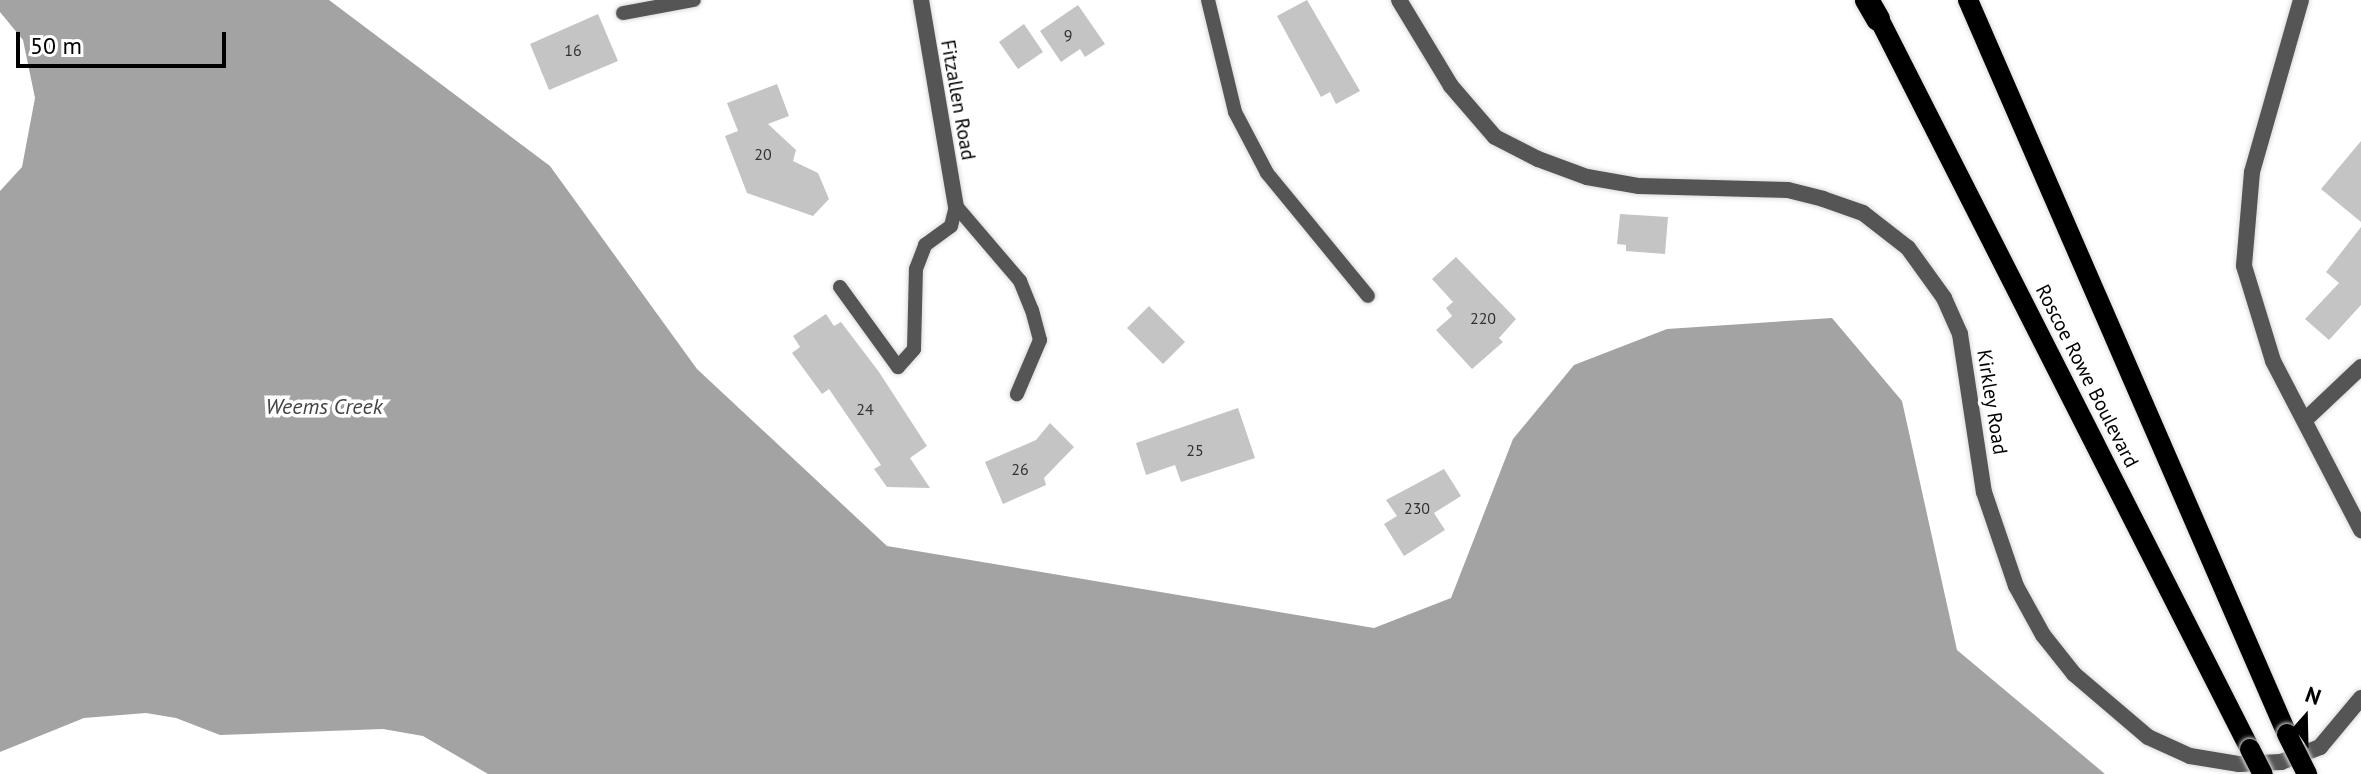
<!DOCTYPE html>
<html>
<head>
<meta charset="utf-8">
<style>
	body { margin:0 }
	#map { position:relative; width:2361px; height:774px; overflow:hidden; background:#fff; font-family:"PT Sans",sans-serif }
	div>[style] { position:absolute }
	.water>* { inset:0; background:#a3a3a3 }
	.building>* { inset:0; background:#c4c4c4 }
	.roads { filter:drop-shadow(0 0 2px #dbdbdb) drop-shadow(0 0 2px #dbdbdb) }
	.service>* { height:14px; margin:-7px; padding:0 7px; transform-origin:7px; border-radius:7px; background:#555 }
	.minor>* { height:16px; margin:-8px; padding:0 8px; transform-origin:8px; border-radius:8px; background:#555 }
	.primary>* { height:20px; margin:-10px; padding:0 10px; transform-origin:10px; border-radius:10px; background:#000 }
	.motorway>* { height:24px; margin:-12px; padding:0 12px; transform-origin:12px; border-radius:12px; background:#000 }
	.bridges { filter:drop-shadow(0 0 2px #dbdbdb) drop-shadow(0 0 2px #dbdbdb) }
	.primary-bridge>* { height:20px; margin:-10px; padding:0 10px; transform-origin:10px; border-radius:10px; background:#000 }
	span { translate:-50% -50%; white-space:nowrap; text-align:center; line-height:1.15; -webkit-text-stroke:7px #fff; paint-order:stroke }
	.number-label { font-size:16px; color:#313131 }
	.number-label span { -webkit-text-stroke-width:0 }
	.street-label { font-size:20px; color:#000 }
	.water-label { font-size:22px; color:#444; font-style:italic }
	.north { position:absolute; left:2265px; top:678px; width:80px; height:80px; -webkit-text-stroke:6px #fff; paint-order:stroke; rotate:20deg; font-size:22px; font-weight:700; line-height:32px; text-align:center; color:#000 }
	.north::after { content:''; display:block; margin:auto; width:28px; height:36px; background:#000; clip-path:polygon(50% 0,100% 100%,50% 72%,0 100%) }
	.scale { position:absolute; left:16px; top:32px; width:210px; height:36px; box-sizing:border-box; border:4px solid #000; border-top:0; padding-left:10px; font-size:24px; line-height:28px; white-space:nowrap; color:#000; -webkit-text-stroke:6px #fff; paint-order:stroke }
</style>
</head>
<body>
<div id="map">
	<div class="water">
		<i style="clip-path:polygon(0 0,329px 0,550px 166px,697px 369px,887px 546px,1374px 628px,1451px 598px,1513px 439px,1574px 365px,1667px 329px,1832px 318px,1902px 401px,1957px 650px,2105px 774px,488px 774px,423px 736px,383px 729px,220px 735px,176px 718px,146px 713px,84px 718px,0 752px,0 191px,22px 167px,35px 98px,23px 40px,0 12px)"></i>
	</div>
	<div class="building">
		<i style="clip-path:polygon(1307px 0,1360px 91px,1336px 104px,1330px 92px,1321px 97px,1277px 16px)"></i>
		<i style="clip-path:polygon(1078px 5px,1105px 44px,1085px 57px,1080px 49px,1061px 62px,1040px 31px)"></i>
		<i style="clip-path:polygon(598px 14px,618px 61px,549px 90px,530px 44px)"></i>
		<i style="clip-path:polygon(1024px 24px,1043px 52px,1018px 69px,999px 42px)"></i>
		<i style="clip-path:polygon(777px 84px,789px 116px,768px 124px,796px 150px,793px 161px,818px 173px,829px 199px,813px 216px,747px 193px,725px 136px,738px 131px,727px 103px)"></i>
		<i style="clip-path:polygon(2361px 141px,2361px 222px,2321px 189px)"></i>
		<i style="clip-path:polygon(1620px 214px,1668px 217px,1665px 254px,1626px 251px,1626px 245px,1617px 244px)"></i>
		<i style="clip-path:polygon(2361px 227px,2361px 305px,2329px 340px,2305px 319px,2339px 283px,2326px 272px)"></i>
		<i style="clip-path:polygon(1456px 257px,1516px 319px,1499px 338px,1503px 342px,1472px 369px,1436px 330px,1452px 316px,1446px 308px,1453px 302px,1432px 279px)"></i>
		<i style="clip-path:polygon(1149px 306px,1185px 342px,1163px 364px,1127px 328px)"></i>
		<i style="clip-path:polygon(826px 314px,834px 326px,841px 322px,879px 372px,927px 446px,910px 458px,930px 488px,887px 487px,874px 469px,881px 465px,829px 389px,822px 394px,792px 353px,800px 347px,793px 336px)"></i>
		<i style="clip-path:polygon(1238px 408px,1255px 458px,1181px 482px,1175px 465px,1146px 475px,1136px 443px)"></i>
		<i style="clip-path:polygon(1050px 423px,1074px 447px,1044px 478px,1046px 485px,1003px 504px,985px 462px,1036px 440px)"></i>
		<i style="clip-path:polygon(1444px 469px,1461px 496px,1434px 513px,1445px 530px,1404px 556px,1384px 524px,1397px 516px,1386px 500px)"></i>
	</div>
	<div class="roads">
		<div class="service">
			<i style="left:1208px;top:0;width:115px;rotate:76.4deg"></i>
			<i style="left:1235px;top:112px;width:69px;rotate:62.3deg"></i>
			<i style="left:1267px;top:173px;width:159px;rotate:50.6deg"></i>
			<i style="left:623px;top:13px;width:72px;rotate:-10.4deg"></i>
			<i style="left:956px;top:206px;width:99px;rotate:49.5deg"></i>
			<i style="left:1020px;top:281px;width:31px;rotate:68deg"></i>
			<i style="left:1032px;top:310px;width:31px;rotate:75deg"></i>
			<i style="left:1040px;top:340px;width:59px;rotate:113.1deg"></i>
			<i style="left:840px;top:287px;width:99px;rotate:54.1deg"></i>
			<i style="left:898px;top:367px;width:24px;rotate:-48deg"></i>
			<i style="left:914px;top:349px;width:80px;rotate:-88.6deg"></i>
			<i style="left:916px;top:269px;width:26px;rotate:-69deg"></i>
			<i style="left:925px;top:245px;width:32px;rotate:-36deg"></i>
			<i style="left:951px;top:226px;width:21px;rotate:-76deg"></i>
		</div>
		<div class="minor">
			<i style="left:921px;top:0;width:209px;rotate:80.4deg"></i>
			<i style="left:1399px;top:0;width:100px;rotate:58.8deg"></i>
			<i style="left:1451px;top:86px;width:67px;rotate:49.2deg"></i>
			<i style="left:1495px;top:137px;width:48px;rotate:27.1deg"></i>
			<i style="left:1538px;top:159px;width:52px;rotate:20.2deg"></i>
			<i style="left:1587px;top:177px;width:53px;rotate:9.8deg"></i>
			<i style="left:1639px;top:186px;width:149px;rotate:1.5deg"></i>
			<i style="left:1788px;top:190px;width:36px;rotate:14deg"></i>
			<i style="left:1823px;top:199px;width:42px;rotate:19.3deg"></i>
			<i style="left:1863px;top:213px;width:57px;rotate:37.9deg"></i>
			<i style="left:1908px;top:248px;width:62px;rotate:54.2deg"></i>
			<i style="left:1944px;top:298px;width:39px;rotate:66deg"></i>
			<i style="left:1960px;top:334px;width:160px;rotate:81.4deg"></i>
			<i style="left:1984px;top:492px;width:99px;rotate:71.2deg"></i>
			<i style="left:2016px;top:586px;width:56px;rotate:61.1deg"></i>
			<i style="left:2043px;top:635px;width:50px;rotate:51.5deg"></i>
			<i style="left:2074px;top:674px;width:97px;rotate:40.4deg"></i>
			<i style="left:2148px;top:737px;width:46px;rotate:24.3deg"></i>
			<i style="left:2190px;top:756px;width:50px;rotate:9.3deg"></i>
			<i style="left:2239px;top:764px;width:42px;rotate:-2.7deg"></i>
			<i style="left:2281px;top:762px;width:42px;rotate:-21deg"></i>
			<i style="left:2320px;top:747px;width:64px;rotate:-50.1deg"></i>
			<i style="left:2301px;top:0;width:179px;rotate:105.9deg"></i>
			<i style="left:2252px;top:172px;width:94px;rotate:94.9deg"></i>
			<i style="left:2244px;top:266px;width:99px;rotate:73deg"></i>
			<i style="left:2273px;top:361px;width:191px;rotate:62.5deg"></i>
			<i style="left:2305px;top:420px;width:77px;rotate:-43.4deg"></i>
		</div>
		<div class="primary">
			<i style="left:1968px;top:0;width:800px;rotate:66.51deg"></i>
			<i style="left:1873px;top:7px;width:832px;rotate:63.07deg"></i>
		</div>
		<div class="motorway">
			<i style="left:1867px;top:0;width:22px;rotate:60deg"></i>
		</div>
	</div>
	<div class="bridges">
		<div class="primary-bridge">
			<i style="left:2287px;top:734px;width:45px;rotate:63.4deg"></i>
			<i style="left:2250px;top:749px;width:28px;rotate:63deg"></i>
		</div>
	</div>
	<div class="number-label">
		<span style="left:1068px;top:35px">9</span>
		<span style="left:573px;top:50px">16</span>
		<span style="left:763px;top:154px">20</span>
		<span style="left:1483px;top:318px">220</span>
		<span style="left:865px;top:409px">24</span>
		<span style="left:1195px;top:450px">25</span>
		<span style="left:1020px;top:469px">26</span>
		<span style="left:1417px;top:508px">230</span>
	</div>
	<div class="street-label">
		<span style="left:958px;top:100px;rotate:80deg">Fitzallen Road</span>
		<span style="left:2087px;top:376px;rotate:63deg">Roscoe Rowe Boulevard</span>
		<span style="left:1992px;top:402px;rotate:81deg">Kirkley Road</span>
	</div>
	<div class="water-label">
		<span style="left:324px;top:407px">Weems Creek</span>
	</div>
	<div class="north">N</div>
	<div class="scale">50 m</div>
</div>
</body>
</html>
